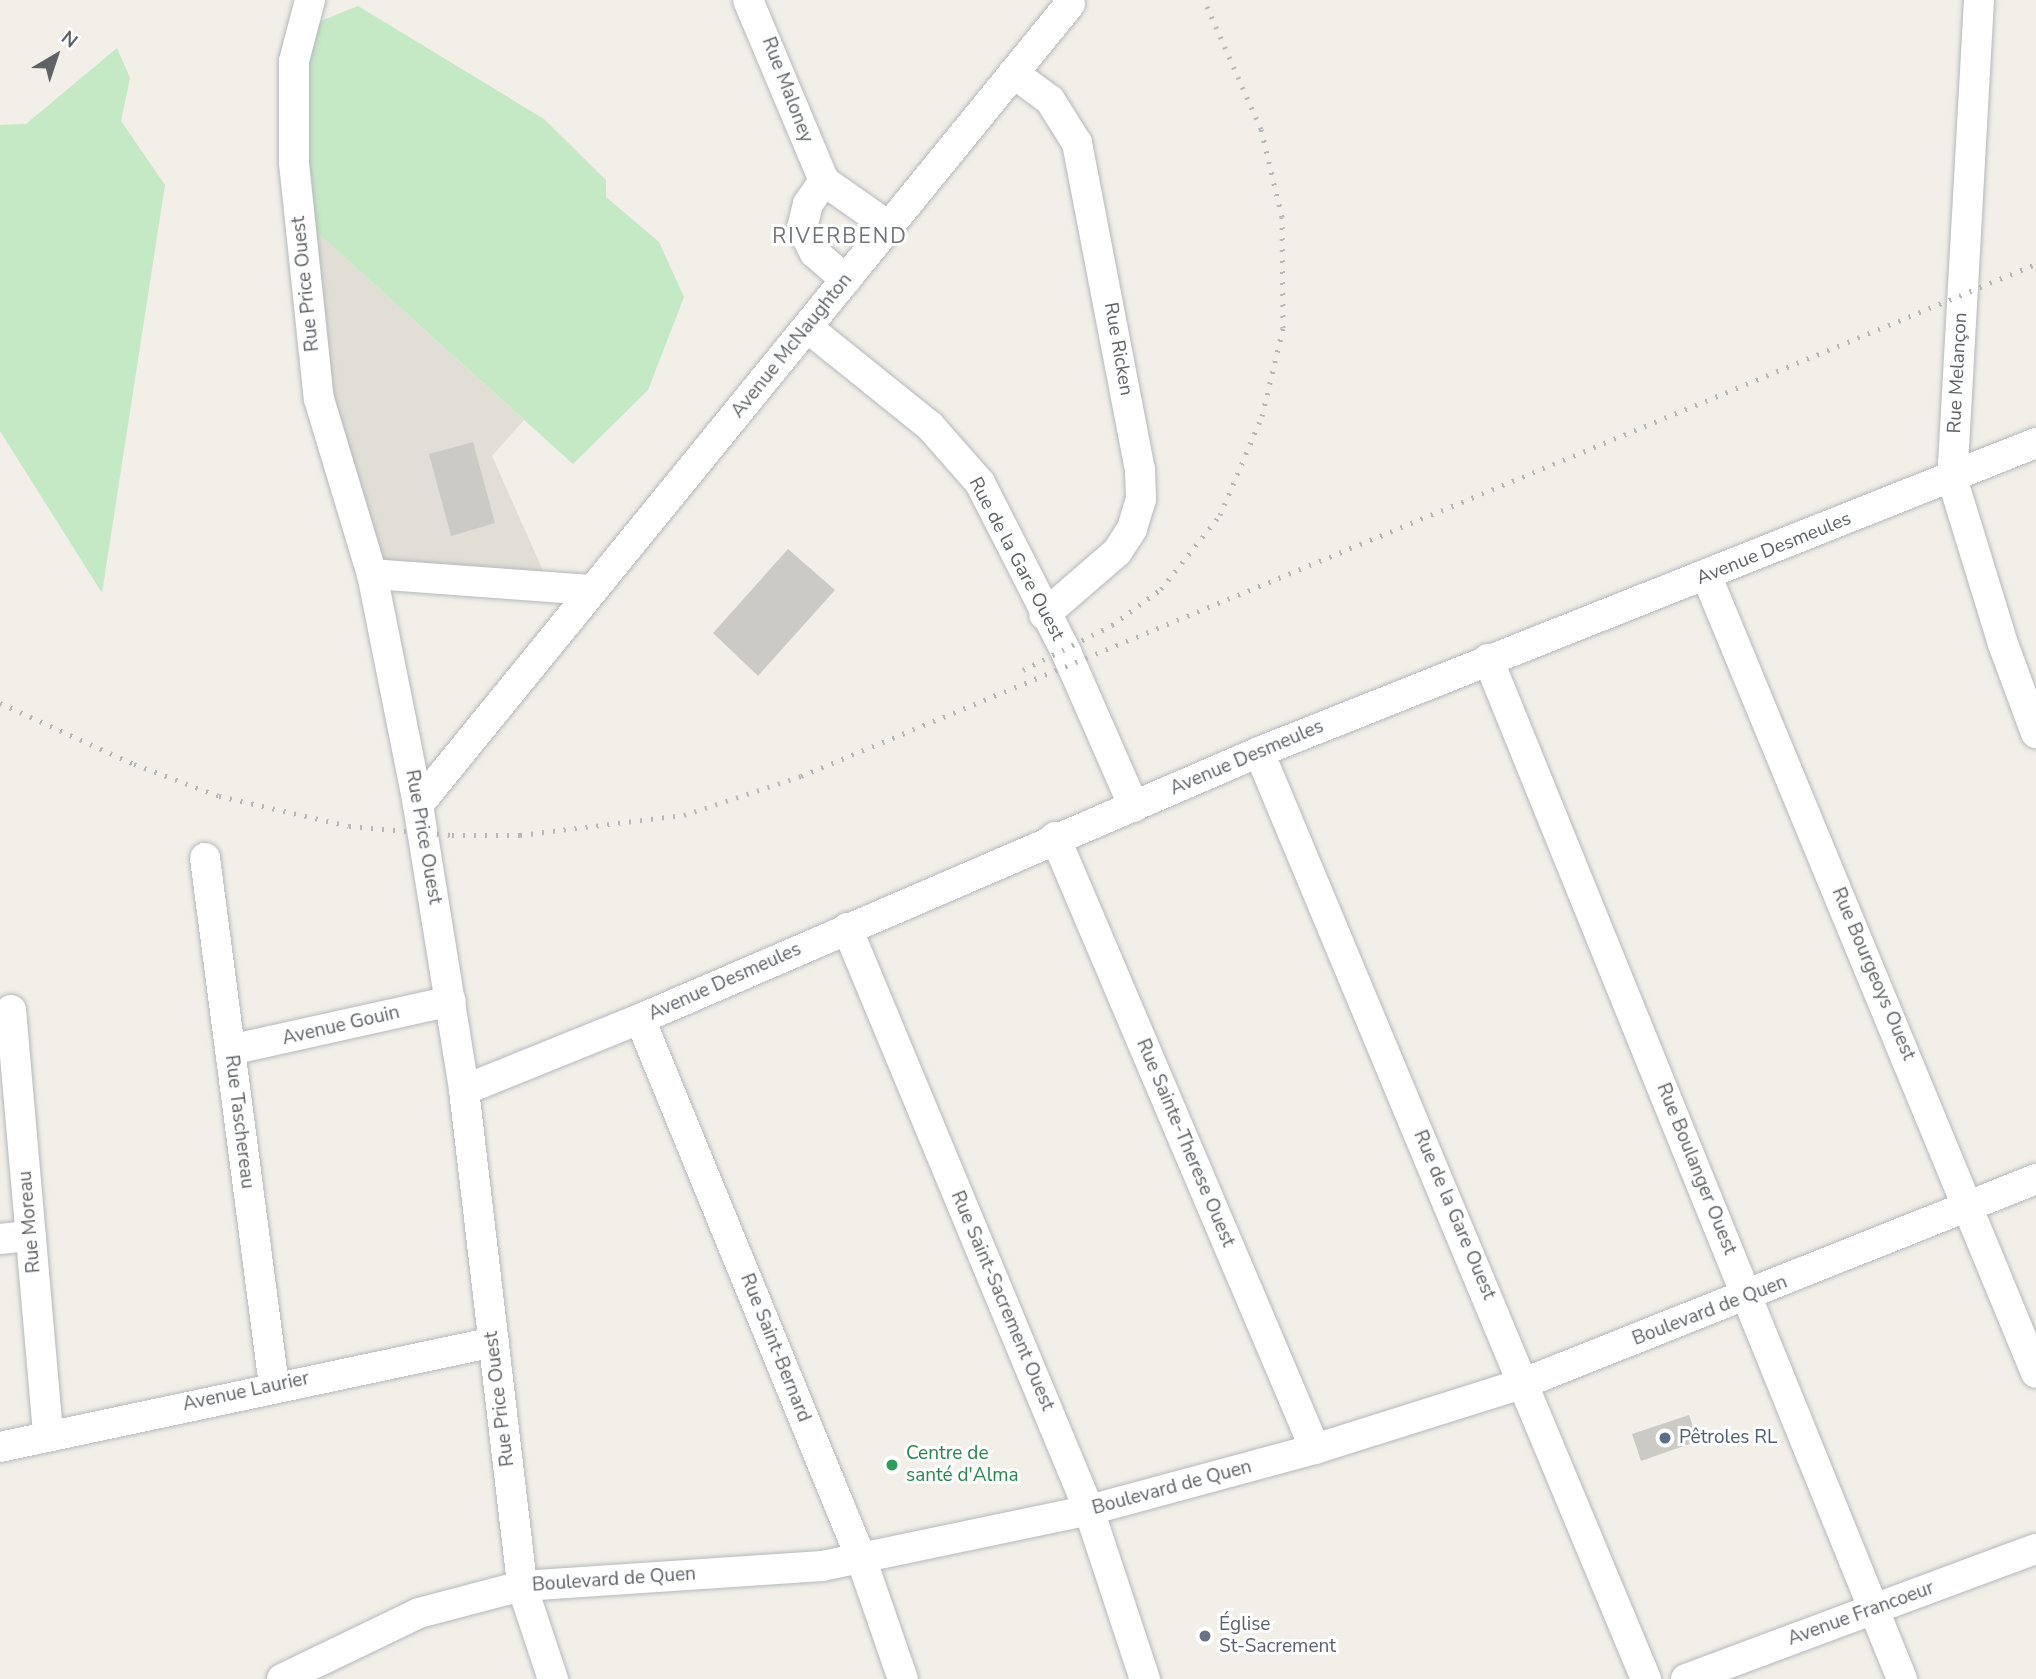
<!DOCTYPE html>
<html>
<head>
<meta charset="utf-8">
<style>
	body { margin:0 }
	#map { position:relative; width:2036px; height:1679px; overflow:hidden; background:#f1efe8; font-family:"Nunito Sans",sans-serif }
	div>[style] { position:absolute }
	.education>* { inset:0; background:#e1ded6 }
	.green>* { inset:0; background:#c5e8c5 }
	.building>* { inset:0; background:#cccac5 }
	.roads { filter:drop-shadow(0 0 2px #b5b8bc) drop-shadow(0 0 2px #b5b8bc) }
	.minor>* { height:30px; margin:-15px; padding:0 15px; transform-origin:15px; border-radius:15px; background:#fff }
	.rail>* { height:5px; margin-top:-2.5px; transform-origin:0; background:repeating-linear-gradient(90deg,#b6b7b8 0 2px,transparent 0 11px) }
	.dots>* { width:19px; height:19px; translate:-50% -50%; box-sizing:border-box; border:4px solid #fff; border-radius:50% }
	span { translate:-50% -50%; white-space:nowrap; text-align:center; line-height:1.15; -webkit-text-stroke:6px #fff; paint-order:stroke }
	.street-label { font-size:19px; color:#5f6368 }
	.service-label { font-size:19px; color:#4e5e75 }
	.left { translate:0 -50%; text-align:left }
	.leisure-label { font-size:19px; color:#27864d }
	.worship-label { font-size:19px; color:#5b616d }
	.neighbourhood-label { font-size:21px; color:#70757a; letter-spacing:2px }
	.north { position:absolute; left:21px; top:21px; width:70px; height:70px; -webkit-text-stroke:5px #fff; paint-order:stroke; rotate:39deg; font-size:19px; font-weight:700; line-height:28px; text-align:center; color:#5f6368 }
	.north::after { content:''; display:block; margin:auto; width:24px; height:32px; background:#5f6368; clip-path:polygon(50% 0,100% 100%,50% 72%,0 100%) }
</style>
</head>
<body>
<div id="map">
	<div class="education">
		<i style="clip-path:polygon(309px 225px,524px 420px,492px 456px,549px 584px,377px 567px,327px 397px)"></i>
	</div>
	<div class="green">
		<i style="clip-path:polygon(358px 6px,544px 119px,606px 180px,606px 197px,659px 242px,684px 297px,648px 390px,573px 464px,309px 225px,302px 93px,318px 22px)"></i>
		<i style="clip-path:polygon(117px 48px,130px 78px,121px 121px,165px 185px,102px 593px,0 431px,0 125px,26px 124px)"></i>
	</div>
	<div class="building">
		<i style="clip-path:polygon(473px 442px,495px 523px,451px 536px,429px 454px)"></i>
		<i style="clip-path:polygon(788px 549px,835px 590px,758px 676px,713px 633px)"></i>
		<i style="clip-path:polygon(1689px 1415px,1698px 1441px,1641px 1461px,1632px 1434px)"></i>
	</div>
	<div class="roads">
		<div class="minor">
			<i style="left:310px;top:0;width:63px;rotate:104.7deg"></i>
			<i style="left:294px;top:61px;width:102px;rotate:90deg"></i>
			<i style="left:294px;top:163px;width:237px;rotate:84deg"></i>
			<i style="left:319px;top:399px;width:183px;rotate:73.2deg"></i>
			<i style="left:372px;top:574px;width:236px;rotate:78.7deg"></i>
			<i style="left:418px;top:805px;width:289px;rotate:80.8deg"></i>
			<i style="left:464px;top:1090px;width:499px;rotate:83.3deg"></i>
			<i style="left:522px;top:1586px;width:98px;rotate:71.6deg"></i>
			<i style="left:748px;top:0;width:196px;rotate:67.2deg"></i>
			<i style="left:824px;top:181px;width:78px;rotate:35.1deg"></i>
			<i style="left:1979px;top:0;width:479px;rotate:93.2deg"></i>
			<i style="left:1952px;top:478px;width:174px;rotate:72.9deg"></i>
			<i style="left:2003px;top:644px;width:95px;rotate:69.7deg"></i>
			<i style="left:1013px;top:73px;width:46px;rotate:36.1deg"></i>
			<i style="left:1050px;top:100px;width:51px;rotate:57.9deg"></i>
			<i style="left:1077px;top:143px;width:332px;rotate:79.1deg"></i>
			<i style="left:1140px;top:469px;width:30px;rotate:88deg"></i>
			<i style="left:1141px;top:499px;width:31px;rotate:107deg"></i>
			<i style="left:1132px;top:529px;width:27px;rotate:123deg"></i>
			<i style="left:1117px;top:552px;width:96px;rotate:139.2deg"></i>
			<i style="left:824px;top:181px;width:28px;rotate:125deg"></i>
			<i style="left:808px;top:204px;width:25px;rotate:104deg"></i>
			<i style="left:802px;top:228px;width:28px;rotate:63deg"></i>
			<i style="left:815px;top:253px;width:41px;rotate:41.1deg"></i>
			<i style="left:808px;top:328px;width:156px;rotate:38.8deg"></i>
			<i style="left:930px;top:426px;width:76px;rotate:48.7deg"></i>
			<i style="left:980px;top:483px;width:190px;rotate:63deg"></i>
			<i style="left:1066px;top:652px;width:169px;rotate:66.3deg"></i>
			<i style="left:372px;top:574px;width:221px;rotate:4.2deg"></i>
			<i style="left:1707px;top:577px;width:861px;rotate:67.54deg"></i>
			<i style="left:1488px;top:659px;width:1101px;rotate:67.91deg"></i>
			<i style="left:1259px;top:752px;width:1005px;rotate:67.34deg"></i>
			<i style="left:418px;top:805px;width:1033px;rotate:-50.86deg"></i>
			<i style="left:1055px;top:837px;width:665px;rotate:66.98deg"></i>
			<i style="left:205px;top:858px;width:532px;rotate:82.55deg"></i>
			<i style="left:847px;top:928px;width:630px;rotate:67.42deg"></i>
			<i style="left:1089px;top:1510px;width:178px;rotate:71.7deg"></i>
			<i style="left:11px;top:1010px;width:425px;rotate:85deg"></i>
			<i style="left:640px;top:1019px;width:583px;rotate:67.71deg"></i>
			<i style="left:861px;top:1558px;width:128px;rotate:70.9deg"></i>
			<i style="left:230px;top:1050px;width:226px;rotate:-12.5deg"></i>
			<i style="left:464px;top:1090px;width:190px;rotate:-22deg"></i>
			<i style="left:640px;top:1019px;width:674px;rotate:-23.33deg"></i>
			<i style="left:1259px;top:752px;width:836px;rotate:-21.69deg"></i>
			<i style="left:0;top:1239px;width:31px;rotate:-6deg"></i>
			<i style="left:0;top:1447px;width:505px;rotate:-12deg"></i>
			<i style="left:282px;top:1679px;width:152px;rotate:-25.7deg"></i>
			<i style="left:419px;top:1613px;width:106px;rotate:-14.7deg"></i>
			<i style="left:522px;top:1586px;width:301px;rotate:-3.8deg"></i>
			<i style="left:822px;top:1566px;width:273px;rotate:-11.8deg"></i>
			<i style="left:1089px;top:1510px;width:234px;rotate:-15.1deg"></i>
			<i style="left:1315px;top:1449px;width:219px;rotate:-17.5deg"></i>
			<i style="left:1524px;top:1383px;width:551px;rotate:-21.72deg"></i>
			<i style="left:1686px;top:1679px;width:373px;rotate:-20.4deg"></i>
		</div>
	</div>
	<div class="rail">
		<i style="left:1023px;top:670px;width:100px;rotate:-26.8deg"></i>
		<i style="left:1112px;top:625px;width:61px;rotate:-36.3deg"></i>
		<i style="left:1161px;top:589px;width:95px;rotate:-51.4deg"></i>
		<i style="left:1220px;top:515px;width:108px;rotate:-67deg"></i>
		<i style="left:1262px;top:416px;width:90px;rotate:-76.6deg"></i>
		<i style="left:1283px;top:328px;width:111px;rotate:-90.5deg"></i>
		<i style="left:1282px;top:217px;width:90px;rotate:-103.4deg"></i>
		<i style="left:1261px;top:129px;width:141px;rotate:-113.8deg"></i>
		<i style="left:0;top:703px;width:147px;rotate:24.5deg"></i>
		<i style="left:134px;top:764px;width:91px;rotate:20.6deg"></i>
		<i style="left:219px;top:796px;width:133px;rotate:13deg"></i>
		<i style="left:349px;top:826px;width:103px;rotate:5deg"></i>
		<i style="left:452px;top:835px;width:68px"></i>
		<i style="left:520px;top:835px;width:165px;rotate:-7deg"></i>
		<i style="left:684px;top:815px;width:123px;rotate:-18.4deg"></i>
		<i style="left:801px;top:776px;width:1337px;rotate:-22.52deg"></i>
	</div>
	<div class="dots">
		<i style="left:1665px;top:1438px;background:#5c6f8a"></i>
		<i style="left:892px;top:1465px;background:#2e9e5b"></i>
		<i style="left:1205px;top:1636px;background:#6b7280"></i>
	</div>
	<div class="street-label">
		<span style="left:787px;top:90px;rotate:69deg">Rue Maloney</span>
		<span style="left:306px;top:284px;rotate:-96deg">Rue Price Ouest</span>
		<span style="left:792px;top:346px;rotate:-51deg">Avenue McNaughton</span>
		<span style="left:1118px;top:349px;rotate:80deg">Rue Ricken</span>
		<span style="left:1958px;top:373px;rotate:-87deg">Rue Melançon</span>
		<span style="left:1774px;top:549px;rotate:-22deg">Avenue Desmeules</span>
		<span style="left:1016px;top:559px;rotate:62deg">Rue de la Gare Ouest</span>
		<span style="left:1247px;top:758px;rotate:-23deg">Avenue Desmeules</span>
		<span style="left:423px;top:837px;rotate:80deg">Rue Price Ouest</span>
		<span style="left:1873px;top:974px;rotate:67deg">Rue Bourgeoys Ouest</span>
		<span style="left:725px;top:982px;rotate:-24deg">Avenue Desmeules</span>
		<span style="left:341px;top:1026px;rotate:-13deg">Avenue Gouin</span>
		<span style="left:239px;top:1122px;rotate:83deg">Rue Taschereau</span>
		<span style="left:1185px;top:1143px;rotate:67deg">Rue Sainte-Therese Ouest</span>
		<span style="left:1696px;top:1169px;rotate:68deg">Rue Boulanger Ouest</span>
		<span style="left:1454px;top:1215px;rotate:67deg">Rue de la Gare Ouest</span>
		<span style="left:30px;top:1222px;rotate:-95deg">Rue Moreau</span>
		<span style="left:1002px;top:1301px;rotate:67deg">Rue Saint-Sacrement Ouest</span>
		<span style="left:1710px;top:1311px;rotate:-21deg">Boulevard de Quen</span>
		<span style="left:775px;top:1348px;rotate:68deg">Rue Saint-Bernard</span>
		<span style="left:246px;top:1392px;rotate:-12deg">Avenue Laurier</span>
		<span style="left:500px;top:1399px;rotate:-97deg">Rue Price Ouest</span>
		<span style="left:1172px;top:1488px;rotate:-15deg">Boulevard de Quen</span>
		<span style="left:614px;top:1580px;rotate:-4deg">Boulevard de Quen</span>
		<span style="left:1861px;top:1614px;rotate:-20deg">Avenue Francoeur</span>
	</div>
	<div class="service-label">
		<span class="left" style="left:1679px;top:1438px">Pêtroles RL</span>
	</div>
	<div class="leisure-label">
		<span class="left" style="left:906px;top:1465px">Centre de<br>santé d'Alma</span>
	</div>
	<div class="worship-label">
		<span class="left" style="left:1219px;top:1636px">Église<br>St-Sacrement</span>
	</div>
	<div class="neighbourhood-label">
		<span style="left:840px;top:236px">RIVERBEND</span>
	</div>
	<div class="north">N</div>
</div>
</body>
</html>
